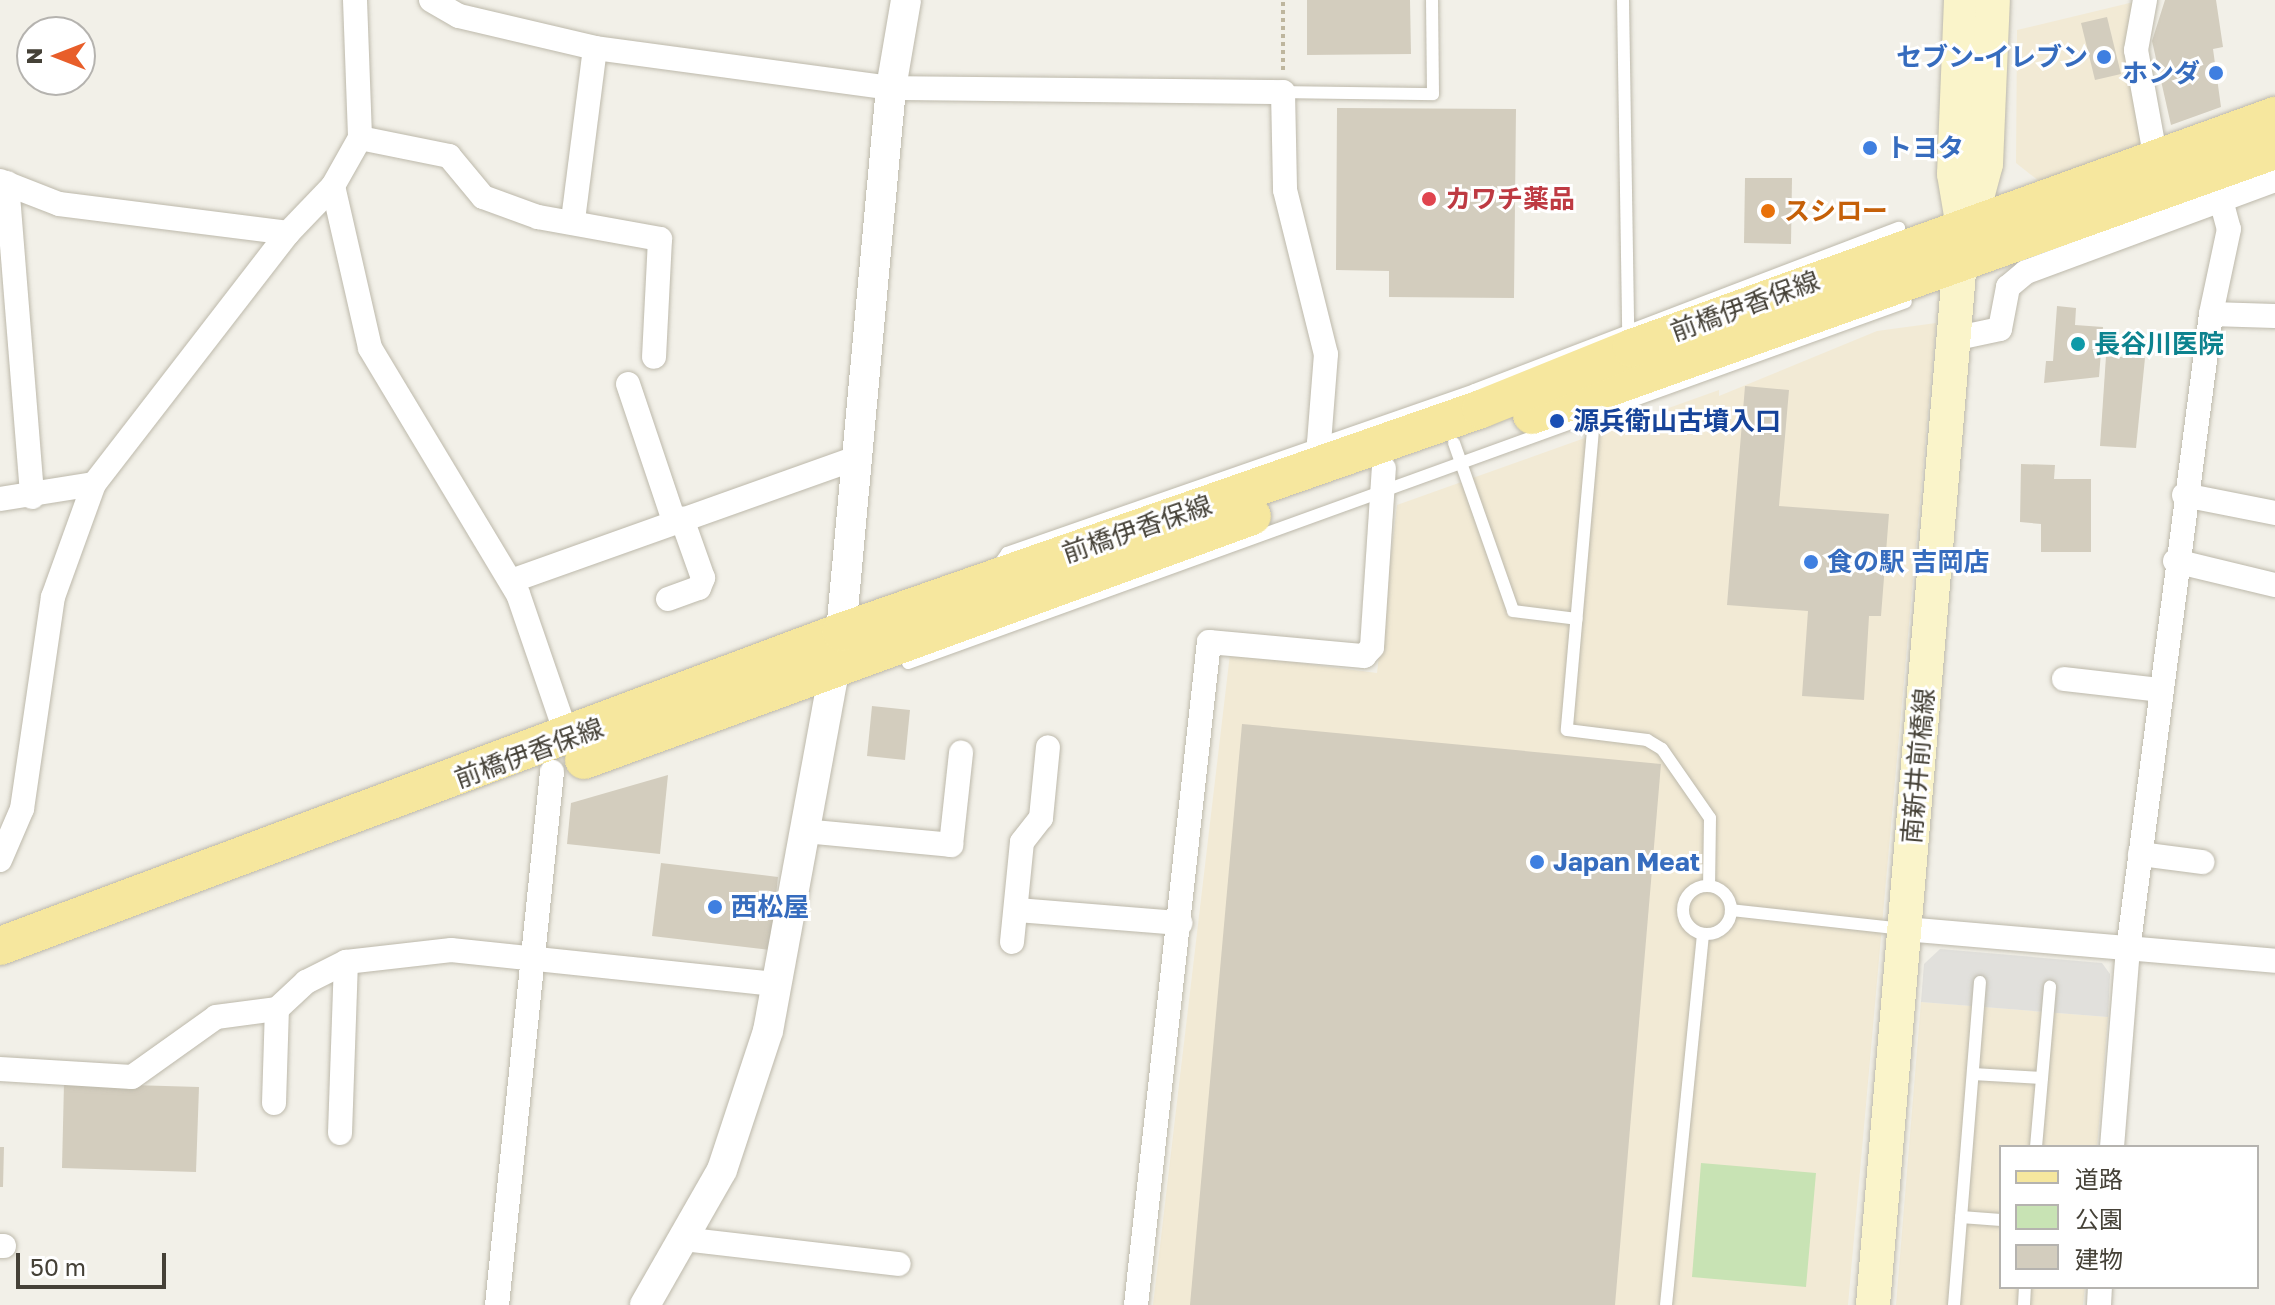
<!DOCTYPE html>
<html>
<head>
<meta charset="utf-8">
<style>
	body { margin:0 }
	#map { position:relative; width:2275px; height:1305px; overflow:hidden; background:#f2f0e8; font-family:"Golos Text","Noto Sans JP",sans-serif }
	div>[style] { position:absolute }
	.commercial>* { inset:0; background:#f2ead5 }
	.green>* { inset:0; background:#c8e3b4 }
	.parking>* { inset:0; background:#e1e0dc }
	.building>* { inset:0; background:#d3cdbe }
	.path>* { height:4px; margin-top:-2px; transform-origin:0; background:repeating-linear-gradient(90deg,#beb69e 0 4px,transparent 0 8px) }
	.roads { filter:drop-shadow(0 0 2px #bdb9ab) drop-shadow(0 0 2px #bdb9ab) }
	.service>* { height:12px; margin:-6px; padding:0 6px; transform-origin:6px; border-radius:6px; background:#fff }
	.service>.ring { margin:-6px; padding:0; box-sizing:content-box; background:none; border:12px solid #fff; border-radius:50% }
	.minor>* { height:24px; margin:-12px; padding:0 12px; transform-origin:12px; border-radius:12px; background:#fff }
	.tertiary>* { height:30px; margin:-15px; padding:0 15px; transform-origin:15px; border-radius:15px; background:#fff }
	.secondary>* { height:34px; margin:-17px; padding:0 17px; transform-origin:17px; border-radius:17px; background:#faf4ca }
	.primary>* { height:38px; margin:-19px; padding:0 19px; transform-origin:19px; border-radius:19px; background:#f6e79e }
	.dots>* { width:22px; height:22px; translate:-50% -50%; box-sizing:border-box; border:4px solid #fff; border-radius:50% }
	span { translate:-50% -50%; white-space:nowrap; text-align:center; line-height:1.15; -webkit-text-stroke:6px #fff; paint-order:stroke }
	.shop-label { font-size:26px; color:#366cbe; font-weight:700 }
	.right { translate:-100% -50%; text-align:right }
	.left { translate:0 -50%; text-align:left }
	.health-label { font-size:26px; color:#be3a42; font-weight:700 }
	.food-label { font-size:26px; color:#c56008; font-weight:700 }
	.street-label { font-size:26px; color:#454137 }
	.culture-label { font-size:26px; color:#0d838f; font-weight:700 }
	.transit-label { font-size:26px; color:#164399; font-weight:700 }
	.legend { position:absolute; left:1999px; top:1145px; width:260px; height:144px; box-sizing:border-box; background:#fff; border:2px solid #b5b3af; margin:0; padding:10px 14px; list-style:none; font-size:24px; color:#454137 }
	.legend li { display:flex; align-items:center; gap:16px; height:40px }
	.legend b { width:40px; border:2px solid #b5b3af }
	.north { position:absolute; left:16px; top:16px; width:80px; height:80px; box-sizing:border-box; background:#fff; border:2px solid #b5b3af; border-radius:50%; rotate:270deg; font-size:22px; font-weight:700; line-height:32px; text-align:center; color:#454137 }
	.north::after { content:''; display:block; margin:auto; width:28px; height:36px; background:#e85e2a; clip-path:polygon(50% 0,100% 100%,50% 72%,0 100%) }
	.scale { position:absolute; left:16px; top:1253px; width:150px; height:36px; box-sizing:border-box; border:4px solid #454137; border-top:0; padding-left:10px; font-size:24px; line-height:28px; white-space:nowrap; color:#454137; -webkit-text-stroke:6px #fff; paint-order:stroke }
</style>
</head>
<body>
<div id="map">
	<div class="commercial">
		<i style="clip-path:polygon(2138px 1px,2146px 142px,2044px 185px,2016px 163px,2017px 30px)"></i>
		<i style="clip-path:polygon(1936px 323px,1848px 1305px,1153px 1305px,1230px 654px,1377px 673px,1397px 505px,1719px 390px,1719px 396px,1877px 331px)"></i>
		<i style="clip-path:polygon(1921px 1002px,2108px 1017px,2097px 1147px,2001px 1147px,2001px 1287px,2085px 1287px,2083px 1305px,1896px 1305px)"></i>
	</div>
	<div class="green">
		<i style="clip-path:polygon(1701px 1163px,1816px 1173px,1806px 1287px,1692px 1277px)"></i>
	</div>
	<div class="parking">
		<i style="clip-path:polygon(1940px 949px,2102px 963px,2110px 974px,2108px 1017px,1921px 1002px,1924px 964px)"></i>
	</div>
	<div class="building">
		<i style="clip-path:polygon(1307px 0,1410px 0,1411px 54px,1307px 55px)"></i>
		<i style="clip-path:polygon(2165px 0,2216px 0,2223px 47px,2213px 49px,2221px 107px,2171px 125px,2152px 41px)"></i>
		<i style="clip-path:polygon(2107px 17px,2121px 74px,2095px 80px,2081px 23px)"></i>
		<i style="clip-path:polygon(1337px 108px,1516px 109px,1514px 298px,1389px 297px,1389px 271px,1336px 270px)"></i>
		<i style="clip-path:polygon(1745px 178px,1792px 178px,1791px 244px,1744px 243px)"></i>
		<i style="clip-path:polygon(2057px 306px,2076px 308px,2075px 325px,2103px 327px,2099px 377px,2044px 383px,2046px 361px,2053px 361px)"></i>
		<i style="clip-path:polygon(2106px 356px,2145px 358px,2136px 448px,2100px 446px)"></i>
		<i style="clip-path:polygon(1745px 386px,1789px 390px,1779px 506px,1889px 514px,1881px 616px,1869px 616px,1864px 700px,1802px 696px,1808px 611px,1727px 605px)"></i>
		<i style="clip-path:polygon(2021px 464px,2055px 465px,2054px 479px,2091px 479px,2091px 552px,2041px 552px,2041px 524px,2020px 522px)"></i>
		<i style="clip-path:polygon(872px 706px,910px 710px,905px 760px,867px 756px)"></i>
		<i style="clip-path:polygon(1242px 724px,1661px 764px,1615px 1305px,1190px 1305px)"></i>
		<i style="clip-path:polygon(668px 775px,660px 854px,567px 844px,571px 803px)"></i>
		<i style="clip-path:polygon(661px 863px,778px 877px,770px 950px,652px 936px)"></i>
		<i style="clip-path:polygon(64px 1083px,199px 1087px,196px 1172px,62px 1168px)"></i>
		<i style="clip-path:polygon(0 1147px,4px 1147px,3px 1187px,0 1187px)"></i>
	</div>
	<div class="path">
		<i style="left:1283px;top:70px;width:70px;rotate:-90deg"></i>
	</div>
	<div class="roads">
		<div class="service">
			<i style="left:1623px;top:0;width:337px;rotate:89.1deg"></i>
			<i style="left:1283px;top:92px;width:150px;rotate:0.8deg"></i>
			<i style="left:1433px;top:94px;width:94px;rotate:-90.6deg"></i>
			<i style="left:1595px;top:407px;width:324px;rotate:95deg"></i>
			<i style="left:1567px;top:730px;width:81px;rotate:7.1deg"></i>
			<i style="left:1647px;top:740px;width:17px;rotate:31deg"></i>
			<i style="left:1662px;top:749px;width:84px;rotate:55.2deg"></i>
			<i style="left:1710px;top:818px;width:68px;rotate:90.8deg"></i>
			<i style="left:1454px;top:443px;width:178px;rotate:70.6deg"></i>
			<i style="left:1513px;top:611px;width:64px;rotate:7.1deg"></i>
			<i style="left:998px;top:566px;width:16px;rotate:-55deg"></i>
			<i style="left:1007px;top:553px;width:495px;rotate:-19.2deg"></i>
			<i style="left:1474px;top:390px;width:455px;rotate:-20.9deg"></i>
			<i style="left:908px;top:663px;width:1061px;rotate:-19.89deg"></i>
			<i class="ring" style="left:1683px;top:886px;width:36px;height:36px"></i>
			<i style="left:1731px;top:910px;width:172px;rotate:6.3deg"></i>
			<i style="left:1973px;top:1074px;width:69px;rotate:3.3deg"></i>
			<i style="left:2036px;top:1147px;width:161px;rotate:-85deg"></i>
			<i style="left:1961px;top:1217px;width:40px;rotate:4.3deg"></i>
			<i style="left:1666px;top:1305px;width:373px;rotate:-84.3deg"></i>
			<i style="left:1954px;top:1305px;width:324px;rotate:-85.4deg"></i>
			<i style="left:2024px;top:1305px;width:18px;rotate:-87deg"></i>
		</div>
		<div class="minor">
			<i style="left:355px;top:0;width:138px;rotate:87.9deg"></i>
			<i style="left:360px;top:138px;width:55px;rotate:119.4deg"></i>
			<i style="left:333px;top:186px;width:166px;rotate:77.1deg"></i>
			<i style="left:370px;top:348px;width:287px;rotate:59deg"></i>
			<i style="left:518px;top:594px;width:153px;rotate:71deg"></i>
			<i style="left:431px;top:0;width:32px;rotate:30deg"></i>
			<i style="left:459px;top:16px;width:140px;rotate:13.2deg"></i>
			<i style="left:595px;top:48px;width:299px;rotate:7.7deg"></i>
			<i style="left:891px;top:88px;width:392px;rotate:0.6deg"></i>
			<i style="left:1283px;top:92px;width:98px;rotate:88.8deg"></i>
			<i style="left:1285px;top:190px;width:169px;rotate:76deg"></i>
			<i style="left:1326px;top:354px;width:89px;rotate:94.5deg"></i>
			<i style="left:1319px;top:443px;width:23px;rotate:75deg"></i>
			<i style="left:2145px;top:0;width:51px;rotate:100.2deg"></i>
			<i style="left:2136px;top:50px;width:112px;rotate:79.7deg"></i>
			<i style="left:360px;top:138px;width:91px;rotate:11.4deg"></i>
			<i style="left:449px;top:156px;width:53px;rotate:50.3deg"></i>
			<i style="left:483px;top:197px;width:59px;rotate:20deg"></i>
			<i style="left:538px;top:217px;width:124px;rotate:10.2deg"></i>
			<i style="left:660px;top:239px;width:118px;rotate:92.9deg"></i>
			<i style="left:0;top:181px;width:63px;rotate:21.3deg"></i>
			<i style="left:59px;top:204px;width:231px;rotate:7.2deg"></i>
			<i style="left:7px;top:183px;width:315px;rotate:85.4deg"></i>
			<i style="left:2221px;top:200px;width:30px;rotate:75deg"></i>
			<i style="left:2229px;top:229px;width:87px;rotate:102deg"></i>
			<i style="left:2211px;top:314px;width:64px;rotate:1.8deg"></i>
			<i style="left:573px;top:220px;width:173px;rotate:-82.7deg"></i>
			<i style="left:1953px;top:339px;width:48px;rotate:-12deg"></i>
			<i style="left:2000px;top:329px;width:43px;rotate:-79.2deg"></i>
			<i style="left:2008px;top:287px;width:23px;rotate:-40deg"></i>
			<i style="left:2026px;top:272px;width:265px;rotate:-20.3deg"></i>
			<i style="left:628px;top:384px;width:145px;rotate:71.4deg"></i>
			<i style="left:2184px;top:495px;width:93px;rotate:11.2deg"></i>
			<i style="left:0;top:499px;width:95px;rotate:-9.1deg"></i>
			<i style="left:2175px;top:561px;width:103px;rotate:13.5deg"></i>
			<i style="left:511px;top:581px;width:367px;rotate:-19.6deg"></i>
			<i style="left:668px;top:599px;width:33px;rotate:-20deg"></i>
			<i style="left:699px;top:588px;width:11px;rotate:-68deg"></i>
			<i style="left:703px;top:578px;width:63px;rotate:-109.6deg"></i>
			<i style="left:2064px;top:679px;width:97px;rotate:6.5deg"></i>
			<i style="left:804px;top:831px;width:148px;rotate:5.4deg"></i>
			<i style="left:951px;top:845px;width:93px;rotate:-83.8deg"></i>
			<i style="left:2140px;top:854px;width:63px;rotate:7.4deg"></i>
			<i style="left:0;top:860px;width:56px;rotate:-66.7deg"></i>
			<i style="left:22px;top:809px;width:214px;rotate:-81.7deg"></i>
			<i style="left:53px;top:597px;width:120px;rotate:-70.1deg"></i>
			<i style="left:94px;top:484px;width:317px;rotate:-52.3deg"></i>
			<i style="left:288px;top:233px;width:65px;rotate:-46.2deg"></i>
			<i style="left:1017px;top:910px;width:164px;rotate:4.6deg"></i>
			<i style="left:1905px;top:929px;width:371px;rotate:4.9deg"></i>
			<i style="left:1012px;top:942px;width:100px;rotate:-84.3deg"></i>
			<i style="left:1022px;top:842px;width:31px;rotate:-52deg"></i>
			<i style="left:1041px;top:818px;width:71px;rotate:-84.4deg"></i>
			<i style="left:0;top:1069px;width:132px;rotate:3.5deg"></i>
			<i style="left:132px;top:1077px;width:103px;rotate:-35.5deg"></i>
			<i style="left:216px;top:1017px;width:62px;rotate:-7.5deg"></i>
			<i style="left:277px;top:1009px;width:40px;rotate:-43deg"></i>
			<i style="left:306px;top:982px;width:45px;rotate:-26.6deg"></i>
			<i style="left:346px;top:962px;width:106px;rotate:-6.5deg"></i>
			<i style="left:451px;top:950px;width:328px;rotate:6deg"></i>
			<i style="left:274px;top:1103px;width:94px;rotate:-88.2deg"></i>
			<i style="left:340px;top:1133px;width:171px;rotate:-88deg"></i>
			<i style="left:2112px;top:1147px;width:198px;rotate:-85.4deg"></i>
			<i style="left:2128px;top:950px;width:641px;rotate:-82.56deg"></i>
			<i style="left:683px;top:1239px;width:217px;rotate:6.6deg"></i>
			<i style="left:0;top:1246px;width:4px"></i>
			<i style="left:497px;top:1305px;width:536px;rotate:-84.11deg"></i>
			<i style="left:1136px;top:1305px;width:667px;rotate:-83.72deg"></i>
			<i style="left:1209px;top:642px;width:156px;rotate:5.2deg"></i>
			<i style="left:1364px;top:656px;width:12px;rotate:-48deg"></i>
			<i style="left:1372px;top:647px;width:179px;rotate:-86.2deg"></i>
			<i style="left:2099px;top:1305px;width:18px;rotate:-87deg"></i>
		</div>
		<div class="tertiary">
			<i style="left:645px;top:1305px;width:155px;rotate:-60.3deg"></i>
			<i style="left:722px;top:1170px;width:146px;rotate:-71.7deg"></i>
			<i style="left:768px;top:1031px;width:406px;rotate:-79.6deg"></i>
			<i style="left:841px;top:632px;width:546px;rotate:-84.75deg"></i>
			<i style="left:891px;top:88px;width:89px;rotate:-80.3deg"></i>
		</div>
		<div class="secondary">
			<i style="left:1961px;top:0;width:174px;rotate:92.3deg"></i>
			<i style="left:1954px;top:174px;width:54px;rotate:80.4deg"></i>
			<i style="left:1873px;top:1305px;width:1048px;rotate:-85.24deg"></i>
			<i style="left:1960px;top:261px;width:100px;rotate:-75deg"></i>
			<i style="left:1986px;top:164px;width:164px;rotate:-87.6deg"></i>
		</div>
		<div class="primary">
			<i style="left:1532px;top:415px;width:789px;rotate:-19.63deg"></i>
			<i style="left:584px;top:760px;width:711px;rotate:-20.07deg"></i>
			<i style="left:0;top:946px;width:898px;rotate:-20.47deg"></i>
			<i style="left:841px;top:632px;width:678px;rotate:-19.21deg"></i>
			<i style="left:1481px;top:409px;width:163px;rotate:-22deg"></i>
			<i style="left:1632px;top:348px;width:684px;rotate:-19.84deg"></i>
		</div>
	</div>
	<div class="dots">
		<i style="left:2104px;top:57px;background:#3f7fe0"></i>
		<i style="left:2216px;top:73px;background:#3f7fe0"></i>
		<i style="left:1870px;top:148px;background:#3f7fe0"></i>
		<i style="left:1429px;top:199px;background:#e0444e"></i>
		<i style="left:1768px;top:211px;background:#e8710a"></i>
		<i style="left:2078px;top:344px;background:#0f9aa8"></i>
		<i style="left:1557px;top:421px;background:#1a4fb4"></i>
		<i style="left:1811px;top:562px;background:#3f7fe0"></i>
		<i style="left:1537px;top:862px;background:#3f7fe0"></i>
		<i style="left:715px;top:907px;background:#3f7fe0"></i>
	</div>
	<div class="shop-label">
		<span class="right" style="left:2088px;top:57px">セブン-イレブン</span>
		<span class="right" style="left:2200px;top:73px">ホンダ</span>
		<span class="left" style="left:1886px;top:148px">トヨタ</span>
		<span class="left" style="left:1827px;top:562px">食の駅 吉岡店</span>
		<span class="left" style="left:1553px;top:862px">Japan Meat</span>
		<span class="left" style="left:731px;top:907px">西松屋</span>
	</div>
	<div class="health-label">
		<span class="left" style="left:1445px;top:199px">カワチ薬品</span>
	</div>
	<div class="food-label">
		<span class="left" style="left:1784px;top:211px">スシロー</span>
	</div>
	<div class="street-label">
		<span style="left:1745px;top:306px;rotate:-20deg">前橋伊香保線</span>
		<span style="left:1137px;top:529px;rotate:-19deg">前橋伊香保線</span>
		<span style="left:529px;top:753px;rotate:-20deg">前橋伊香保線</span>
		<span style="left:1918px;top:766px;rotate:-85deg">南新井前橋線</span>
	</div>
	<div class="culture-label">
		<span class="left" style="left:2094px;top:344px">長谷川医院</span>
	</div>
	<div class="transit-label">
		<span class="left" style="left:1573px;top:421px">源兵衛山古墳入口</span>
	</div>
	<ul class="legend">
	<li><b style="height:10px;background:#f6e79e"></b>道路</li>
	<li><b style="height:22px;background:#c8e3b4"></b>公園</li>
	<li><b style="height:22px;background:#d3cdbe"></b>建物</li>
	</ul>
	<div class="north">N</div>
	<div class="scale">50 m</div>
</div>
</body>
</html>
